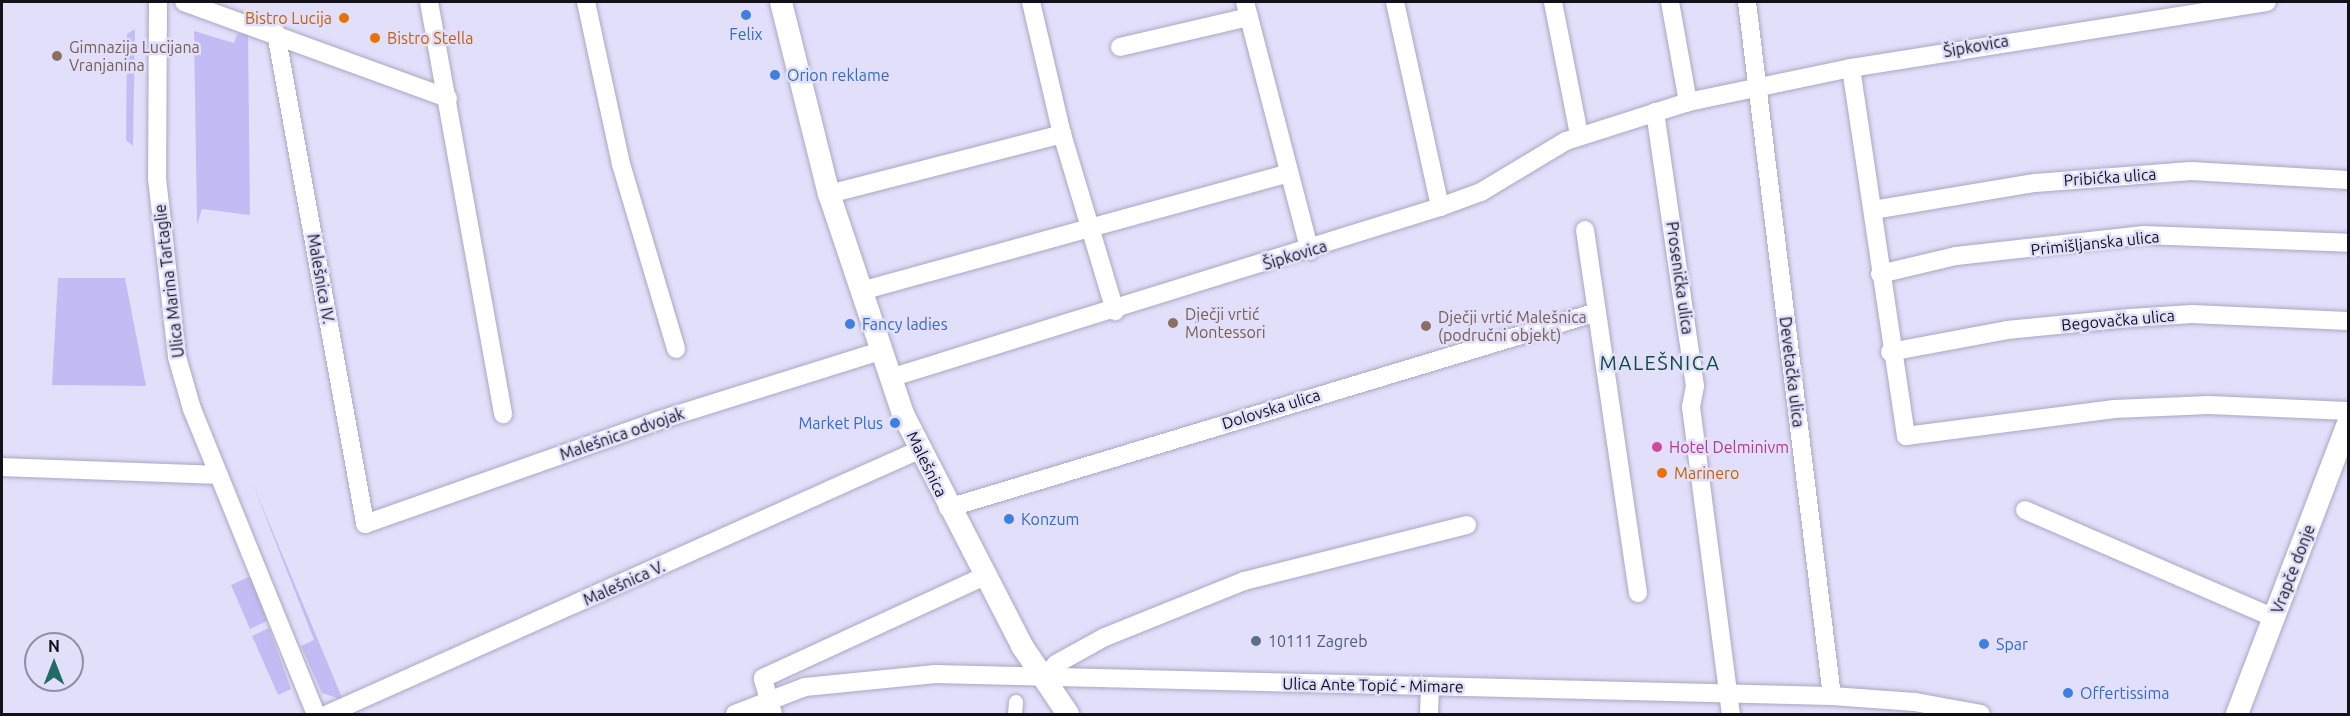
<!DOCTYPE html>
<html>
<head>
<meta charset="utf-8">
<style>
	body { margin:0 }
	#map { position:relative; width:2350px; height:716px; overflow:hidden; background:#e2dffb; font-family:Ubuntu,sans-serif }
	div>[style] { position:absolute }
	.green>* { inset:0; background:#c3bcf4 }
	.roads { filter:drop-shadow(0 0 2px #aaa7c1) drop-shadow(0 0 2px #aaa7c1) }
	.pedestrian>* { height:14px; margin:-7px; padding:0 7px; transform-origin:7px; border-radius:7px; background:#fff }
	.minor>* { height:18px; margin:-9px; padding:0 9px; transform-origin:9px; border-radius:9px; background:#fff }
	.tertiary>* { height:22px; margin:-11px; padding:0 11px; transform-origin:11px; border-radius:11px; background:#fff }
	.dots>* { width:16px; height:16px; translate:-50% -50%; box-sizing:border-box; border:3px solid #e2dffb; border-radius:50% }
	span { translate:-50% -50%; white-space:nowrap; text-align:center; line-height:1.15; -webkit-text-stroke:5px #e2dffb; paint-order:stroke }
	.food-label { font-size:16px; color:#c56008 }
	.right { translate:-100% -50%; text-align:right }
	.left { translate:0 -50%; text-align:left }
	.shop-label { font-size:16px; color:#366cbe }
	.street-label { font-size:16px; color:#12111a }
	.education-label { font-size:16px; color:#785e54 }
	.hotel-label { font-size:16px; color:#b23c85 }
	.service-label { font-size:16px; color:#4e5e75 }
	.quarter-label { font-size:20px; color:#0e4b46; letter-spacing:1.5px }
	.frame { position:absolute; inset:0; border:3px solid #12111a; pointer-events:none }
	.north { position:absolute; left:24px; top:632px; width:60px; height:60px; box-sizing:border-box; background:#e2dffb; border:2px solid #8f8da1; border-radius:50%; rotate:0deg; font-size:16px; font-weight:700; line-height:24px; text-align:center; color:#12111a }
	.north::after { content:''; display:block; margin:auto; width:21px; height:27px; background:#216b64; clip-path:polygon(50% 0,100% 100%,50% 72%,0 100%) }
</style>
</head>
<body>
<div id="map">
	<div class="green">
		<i style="clip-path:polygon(135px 29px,133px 146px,126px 140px,127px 34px)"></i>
		<i style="clip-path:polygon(194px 31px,234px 43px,237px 34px,248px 33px,250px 215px,202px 209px,197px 225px)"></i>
		<i style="clip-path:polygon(58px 278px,125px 278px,146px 386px,52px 385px)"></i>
		<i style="clip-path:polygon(252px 482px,326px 659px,343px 700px,322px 693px,301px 646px,314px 640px)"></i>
		<i style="clip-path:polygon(251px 576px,267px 621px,250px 629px,231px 585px)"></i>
		<i style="clip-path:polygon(269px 628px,291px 689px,278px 695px,252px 636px)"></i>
	</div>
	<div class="roads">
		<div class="pedestrian">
			<i style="left:1015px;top:714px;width:12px;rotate:-85deg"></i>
		</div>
		<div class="minor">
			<i style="left:158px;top:2px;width:176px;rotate:90.3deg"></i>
			<i style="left:157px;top:178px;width:180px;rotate:83.6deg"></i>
			<i style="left:177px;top:357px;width:54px;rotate:73.9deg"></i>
			<i style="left:192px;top:409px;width:329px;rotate:67.9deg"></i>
			<i style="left:184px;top:2px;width:281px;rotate:20deg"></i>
			<i style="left:429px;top:2px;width:419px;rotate:79.8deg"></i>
			<i style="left:586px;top:2px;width:166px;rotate:77.8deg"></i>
			<i style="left:621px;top:164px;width:193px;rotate:73.4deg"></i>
			<i style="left:1031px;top:2px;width:136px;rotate:76.8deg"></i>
			<i style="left:1062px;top:134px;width:185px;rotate:73.3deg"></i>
			<i style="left:1245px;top:2px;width:257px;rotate:75.4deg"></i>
			<i style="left:1395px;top:2px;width:210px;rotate:77.6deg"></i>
			<i style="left:1553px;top:2px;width:136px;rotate:78.9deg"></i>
			<i style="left:1670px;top:2px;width:102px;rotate:79.8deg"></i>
			<i style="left:1747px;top:2px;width:699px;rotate:83.02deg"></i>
			<i style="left:276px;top:33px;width:499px;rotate:79.7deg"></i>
			<i style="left:365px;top:524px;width:310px;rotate:-19.4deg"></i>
			<i style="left:657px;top:421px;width:235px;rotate:-17.4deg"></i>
			<i style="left:1120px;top:47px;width:132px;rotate:-13.1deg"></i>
			<i style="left:1851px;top:68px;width:372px;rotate:81.5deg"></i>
			<i style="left:1906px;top:436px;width:210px;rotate:-7.4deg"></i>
			<i style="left:2114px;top:409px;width:95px;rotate:-2.4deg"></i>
			<i style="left:2209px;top:405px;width:139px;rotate:2.5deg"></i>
			<i style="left:1655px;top:112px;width:277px;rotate:81.7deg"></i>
			<i style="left:1695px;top:386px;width:21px;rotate:101deg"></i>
			<i style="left:1691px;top:407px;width:310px;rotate:82.6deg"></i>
			<i style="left:829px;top:194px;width:241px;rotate:-14.4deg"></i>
			<i style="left:1873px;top:210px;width:164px;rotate:-9.5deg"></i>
			<i style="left:2035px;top:183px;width:156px;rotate:-4.4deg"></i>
			<i style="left:2191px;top:171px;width:157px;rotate:3.3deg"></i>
			<i style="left:1585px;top:230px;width:367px;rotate:81.7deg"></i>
			<i style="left:1880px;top:274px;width:78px;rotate:-13.3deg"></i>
			<i style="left:1956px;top:256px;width:189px;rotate:-6.4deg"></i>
			<i style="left:2144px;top:235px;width:204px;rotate:2.2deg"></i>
			<i style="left:861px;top:291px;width:444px;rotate:-15.4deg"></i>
			<i style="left:1890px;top:352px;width:119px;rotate:-10.6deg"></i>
			<i style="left:2007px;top:330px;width:124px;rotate:-5.6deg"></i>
			<i style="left:2130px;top:318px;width:62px;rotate:-3.7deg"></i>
			<i style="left:2192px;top:314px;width:156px;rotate:2.6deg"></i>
			<i style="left:890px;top:378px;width:576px;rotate:-17.27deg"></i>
			<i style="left:1440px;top:207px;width:44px;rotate:-20.1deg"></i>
			<i style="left:1481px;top:192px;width:99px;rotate:-31deg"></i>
			<i style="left:1566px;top:141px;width:128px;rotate:-17.7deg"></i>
			<i style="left:1688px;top:102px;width:167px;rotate:-11.8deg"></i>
			<i style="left:1851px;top:68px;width:421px;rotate:-9deg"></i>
			<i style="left:2px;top:467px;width:217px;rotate:2.1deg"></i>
			<i style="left:948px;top:508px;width:675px;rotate:-16.8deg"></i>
			<i style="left:2025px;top:510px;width:271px;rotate:23.4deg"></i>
			<i style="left:1044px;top:678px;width:18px;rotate:-49deg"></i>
			<i style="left:1056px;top:664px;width:56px;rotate:-28.9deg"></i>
			<i style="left:1105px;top:637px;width:150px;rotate:-21.9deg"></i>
			<i style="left:1244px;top:581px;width:230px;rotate:-14.1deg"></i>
			<i style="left:328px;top:714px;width:647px;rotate:-24.07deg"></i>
			<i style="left:735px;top:714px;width:75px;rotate:-21.1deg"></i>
			<i style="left:805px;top:687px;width:131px;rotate:-5.7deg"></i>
			<i style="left:935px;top:674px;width:897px;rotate:1.4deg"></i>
			<i style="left:1832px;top:696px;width:83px;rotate:4.1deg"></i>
			<i style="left:1915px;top:702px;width:67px;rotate:10.3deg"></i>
			<i style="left:773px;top:714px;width:37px;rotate:-106deg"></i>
			<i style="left:763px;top:678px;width:244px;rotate:-24.7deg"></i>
			<i style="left:1429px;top:714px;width:28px;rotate:-88deg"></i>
		</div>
		<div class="tertiary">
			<i style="left:781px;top:2px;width:198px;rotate:76deg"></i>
			<i style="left:829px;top:194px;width:232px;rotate:71.4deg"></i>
			<i style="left:903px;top:414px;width:261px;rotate:62.8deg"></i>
			<i style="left:1022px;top:646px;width:82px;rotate:55.9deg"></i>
			<i style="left:2237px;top:714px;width:311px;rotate:-69.1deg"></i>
		</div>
	</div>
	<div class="dots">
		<i style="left:746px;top:15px;background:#3f7fe0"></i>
		<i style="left:344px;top:18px;background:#e8710a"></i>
		<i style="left:375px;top:38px;background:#e8710a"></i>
		<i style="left:57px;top:56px;background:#8d6e63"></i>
		<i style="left:775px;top:75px;background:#3f7fe0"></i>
		<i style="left:1173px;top:323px;background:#8d6e63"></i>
		<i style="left:850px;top:324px;background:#3f7fe0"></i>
		<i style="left:1426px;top:326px;background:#8d6e63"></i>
		<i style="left:895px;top:423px;background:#3f7fe0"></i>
		<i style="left:1657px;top:447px;background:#d1479c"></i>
		<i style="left:1662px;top:473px;background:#e8710a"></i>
		<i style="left:1009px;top:519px;background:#3f7fe0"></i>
		<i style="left:1256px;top:641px;background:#5c6f8a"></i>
		<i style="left:1984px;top:644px;background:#3f7fe0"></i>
		<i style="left:2068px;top:693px;background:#3f7fe0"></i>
	</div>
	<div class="food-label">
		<span class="right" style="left:332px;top:18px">Bistro Lucija</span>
		<span class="left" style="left:387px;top:38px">Bistro Stella</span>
		<span class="left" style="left:1674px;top:473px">Marinero</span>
	</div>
	<div class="shop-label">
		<span style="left:746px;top:34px">Felix</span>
		<span class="left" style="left:787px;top:75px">Orion reklame</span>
		<span class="left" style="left:862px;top:324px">Fancy ladies</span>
		<span class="right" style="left:883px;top:423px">Market Plus</span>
		<span class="left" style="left:1021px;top:519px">Konzum</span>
		<span class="left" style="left:1996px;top:644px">Spar</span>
		<span class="left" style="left:2080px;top:693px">Offertissima</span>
	</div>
	<div class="street-label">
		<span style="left:1976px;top:46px;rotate:-10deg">Šipkovica</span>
		<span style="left:2110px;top:177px;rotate:-4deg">Pribićka ulica</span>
		<span style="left:2095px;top:243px;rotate:-6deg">Primišljanska ulica</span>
		<span style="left:1295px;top:255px;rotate:-17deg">Šipkovica</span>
		<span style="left:1680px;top:278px;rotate:82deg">Prosenička ulica</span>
		<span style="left:321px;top:279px;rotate:80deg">Malešnica IV.</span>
		<span style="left:169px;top:281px;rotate:-97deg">Ulica Marina Tartaglie</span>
		<span style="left:2118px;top:320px;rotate:-5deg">Begovačka ulica</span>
		<span style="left:1792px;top:372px;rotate:83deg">Devetačka ulica</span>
		<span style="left:1271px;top:409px;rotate:-17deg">Dolovska ulica</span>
		<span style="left:622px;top:434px;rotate:-19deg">Malešnica odvojak</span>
		<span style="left:927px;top:464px;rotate:64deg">Malešnica</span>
		<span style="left:2293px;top:569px;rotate:-69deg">Vrapče donje</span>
		<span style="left:624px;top:583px;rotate:-24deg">Malešnica V.</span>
		<span style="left:1373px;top:685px;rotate:1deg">Ulica Ante Topić - Mimare</span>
	</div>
	<div class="education-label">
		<span class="left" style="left:69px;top:56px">Gimnazija Lucijana<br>Vranjanina</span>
		<span class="left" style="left:1185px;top:323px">Dječji vrtić<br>Montessori</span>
		<span class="left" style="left:1438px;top:326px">Dječji vrtić Malešnica<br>(područni objekt)</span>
	</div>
	<div class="hotel-label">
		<span class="left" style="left:1669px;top:447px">Hotel Delminivm</span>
	</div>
	<div class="service-label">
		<span class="left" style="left:1268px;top:641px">10111 Zagreb</span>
	</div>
	<div class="quarter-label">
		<span style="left:1660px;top:362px">MALEŠNICA</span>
	</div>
	<div class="frame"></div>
	<div class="north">N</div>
</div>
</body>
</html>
